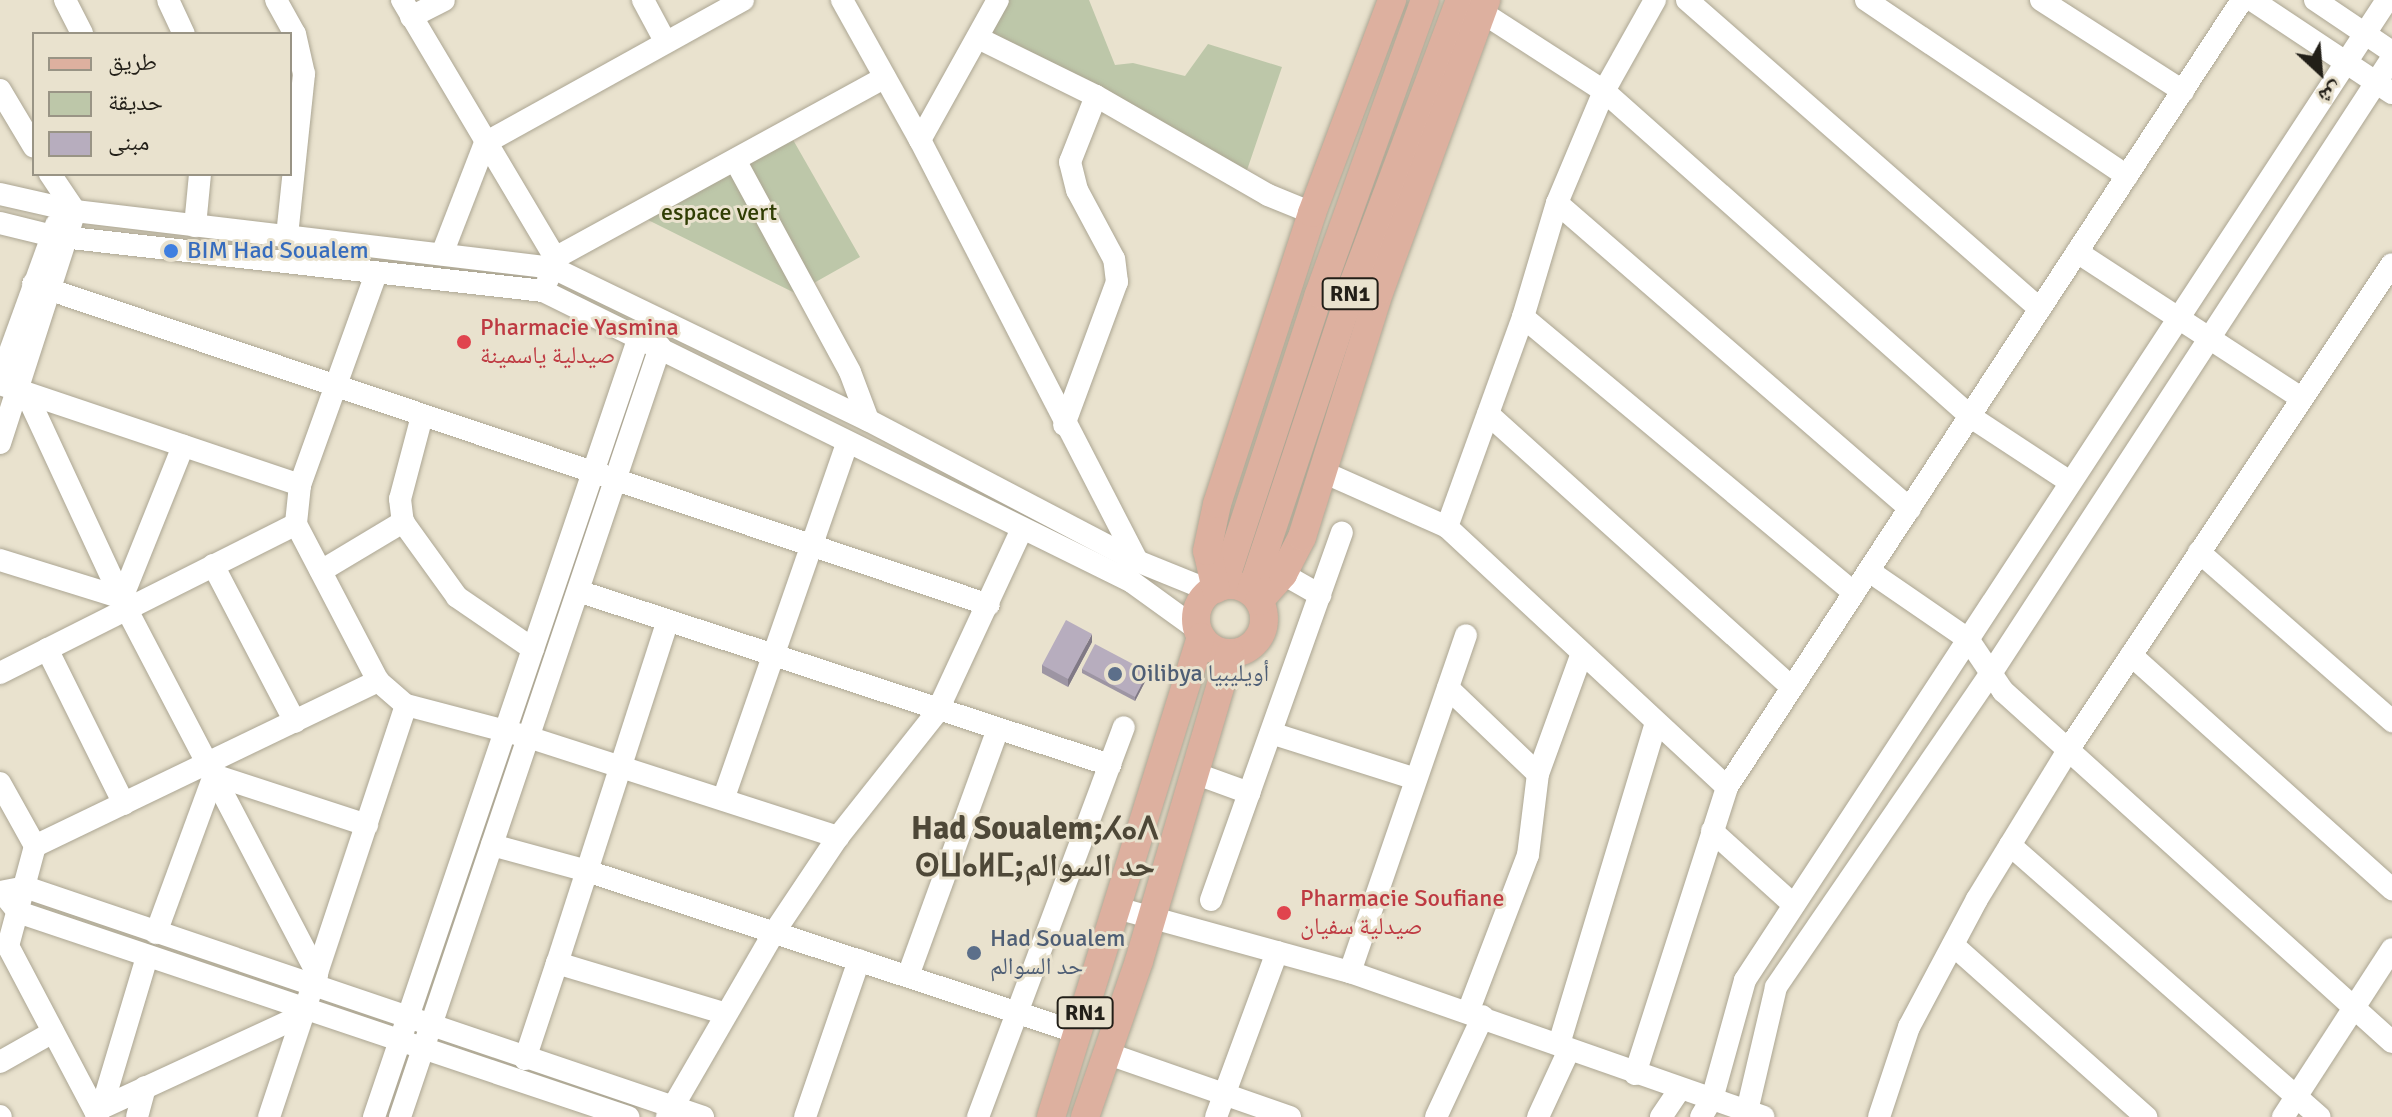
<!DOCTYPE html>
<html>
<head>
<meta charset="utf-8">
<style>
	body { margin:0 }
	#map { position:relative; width:2392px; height:1117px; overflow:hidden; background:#e9e2ce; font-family:Signika,"Noto Naskh Arabic","Noto Sans Tifinagh",sans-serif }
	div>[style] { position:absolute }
	.green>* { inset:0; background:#bdc7a9 }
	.roads { filter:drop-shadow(0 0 2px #aca693) drop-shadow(0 0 2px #aca693) }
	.minor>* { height:22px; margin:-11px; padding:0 11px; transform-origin:11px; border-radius:11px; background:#fff }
	.major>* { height:28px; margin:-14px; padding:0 14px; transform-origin:14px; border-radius:14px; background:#ddb09f }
	.major>.ring { margin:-14px; padding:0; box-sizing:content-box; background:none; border:28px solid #ddb09f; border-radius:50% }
	.wall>* { inset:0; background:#9d95a3 }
	.shaded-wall>* { inset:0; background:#807985 }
	.building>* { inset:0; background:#b7adbe }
	.dots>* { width:22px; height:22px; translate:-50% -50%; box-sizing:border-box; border:4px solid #e9e2ce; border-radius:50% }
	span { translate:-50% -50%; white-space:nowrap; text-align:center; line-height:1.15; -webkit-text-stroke:6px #e9e2ce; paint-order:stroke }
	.shield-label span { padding:2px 6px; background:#e9e2ce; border:2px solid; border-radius:6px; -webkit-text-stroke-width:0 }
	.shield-label { font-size:22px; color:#221f18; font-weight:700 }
	.park-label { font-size:24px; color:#303d04 }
	.shop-label { font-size:24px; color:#366cbe }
	.left { translate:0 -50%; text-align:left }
	.health-label { font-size:24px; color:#be3a42 }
	.service-label { font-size:24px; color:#4e5e75 }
	.district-label { font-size:32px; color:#4e4838; font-weight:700 }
	.legend { position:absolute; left:32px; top:32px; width:260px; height:144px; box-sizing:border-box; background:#e9e2ce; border:2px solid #999485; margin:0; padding:10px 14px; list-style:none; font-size:24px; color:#221f18 }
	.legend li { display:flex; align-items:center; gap:16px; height:40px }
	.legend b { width:40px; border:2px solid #999485 }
	.north { position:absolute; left:2280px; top:32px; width:80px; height:80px; -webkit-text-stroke:6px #e9e2ce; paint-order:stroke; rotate:154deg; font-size:22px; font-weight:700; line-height:32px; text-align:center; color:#221f18 }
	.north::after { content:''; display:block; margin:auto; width:28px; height:36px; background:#221f18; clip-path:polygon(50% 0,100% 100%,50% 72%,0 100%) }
</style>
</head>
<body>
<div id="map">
	<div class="green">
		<i style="clip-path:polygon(999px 0,1089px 0,1115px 65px,1133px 63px,1185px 76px,1208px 44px,1282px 67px,1245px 176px,982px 33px)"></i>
		<i style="clip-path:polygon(788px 131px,860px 257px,805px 288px,811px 301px,636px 214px)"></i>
	</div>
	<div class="roads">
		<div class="minor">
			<i style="left:65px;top:0;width:38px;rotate:63deg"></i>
			<i style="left:168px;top:0;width:38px;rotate:65deg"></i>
			<i style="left:276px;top:0;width:39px;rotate:61deg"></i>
			<i style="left:295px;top:34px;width:41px;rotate:77.3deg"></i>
			<i style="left:304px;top:74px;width:163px;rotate:96deg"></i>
			<i style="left:402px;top:0;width:300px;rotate:59.3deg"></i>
			<i style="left:643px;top:0;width:47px;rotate:61.8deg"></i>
			<i style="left:842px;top:0;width:160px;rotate:60.9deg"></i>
			<i style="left:920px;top:140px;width:474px;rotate:62.7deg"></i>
			<i style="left:1687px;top:0;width:469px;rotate:41.2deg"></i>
			<i style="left:1866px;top:0;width:315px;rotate:34deg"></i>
			<i style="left:2041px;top:0;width:169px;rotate:32.7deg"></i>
			<i style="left:2252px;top:0;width:168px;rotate:33.6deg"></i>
			<i style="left:2315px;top:0;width:93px;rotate:34deg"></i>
			<i style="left:1469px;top:4px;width:161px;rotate:32.8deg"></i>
			<i style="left:1604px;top:91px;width:491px;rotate:41.6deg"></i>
			<i style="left:1971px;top:417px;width:118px;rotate:33.3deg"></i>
			<i style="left:411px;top:17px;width:37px;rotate:-27deg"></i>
			<i style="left:978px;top:38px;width:131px;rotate:26.2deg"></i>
			<i style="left:1096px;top:96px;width:198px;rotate:29.9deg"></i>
			<i style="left:1268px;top:195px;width:48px;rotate:22.2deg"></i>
			<i style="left:0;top:90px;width:66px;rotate:59.2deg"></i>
			<i style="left:920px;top:140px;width:160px;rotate:-60.9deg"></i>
			<i style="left:735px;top:160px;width:241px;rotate:61.5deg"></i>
			<i style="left:850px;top:372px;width:51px;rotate:69.4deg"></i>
			<i style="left:0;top:194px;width:77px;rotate:12.8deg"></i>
			<i style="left:75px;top:211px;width:481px;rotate:6.8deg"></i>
			<i style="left:553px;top:268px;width:350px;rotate:25.8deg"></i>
			<i style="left:868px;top:420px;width:304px;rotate:27.7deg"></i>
			<i style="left:1137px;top:561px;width:80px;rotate:22.1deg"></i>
			<i style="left:1557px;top:203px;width:467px;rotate:40.9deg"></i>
			<i style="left:0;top:223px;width:55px;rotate:13.8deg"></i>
			<i style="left:53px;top:236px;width:493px;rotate:6.4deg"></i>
			<i style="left:543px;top:291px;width:657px;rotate:26.29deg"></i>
			<i style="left:1132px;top:582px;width:80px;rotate:35.9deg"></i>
			<i style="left:195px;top:226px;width:52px;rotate:-84.5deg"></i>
			<i style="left:2077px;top:252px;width:267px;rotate:33.1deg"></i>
			<i style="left:442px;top:254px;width:119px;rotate:-68.8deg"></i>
			<i style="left:485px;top:143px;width:295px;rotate:-29deg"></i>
			<i style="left:548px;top:279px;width:22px;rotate:-72deg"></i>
			<i style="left:555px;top:258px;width:376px;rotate:-28.7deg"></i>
			<i style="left:33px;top:284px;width:1008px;rotate:18.56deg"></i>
			<i style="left:1523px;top:317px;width:431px;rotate:39.8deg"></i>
			<i style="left:0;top:379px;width:164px;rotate:-70deg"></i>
			<i style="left:0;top:384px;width:317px;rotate:18.6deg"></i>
			<i style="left:300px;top:485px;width:39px;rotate:96deg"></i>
			<i style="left:296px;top:524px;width:177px;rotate:62.4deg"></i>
			<i style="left:378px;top:681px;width:37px;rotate:41deg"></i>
			<i style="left:26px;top:393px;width:237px;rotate:65.1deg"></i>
			<i style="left:126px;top:608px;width:413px;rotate:62.4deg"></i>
			<i style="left:1488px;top:414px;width:409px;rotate:42deg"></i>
			<i style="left:422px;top:416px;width:86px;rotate:104.8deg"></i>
			<i style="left:400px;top:499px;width:23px;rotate:83deg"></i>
			<i style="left:403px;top:522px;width:92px;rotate:54.2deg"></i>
			<i style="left:457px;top:597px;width:92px;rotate:34.4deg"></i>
			<i style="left:1064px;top:425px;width:153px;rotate:-69.7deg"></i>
			<i style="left:1117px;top:282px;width:23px;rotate:-97deg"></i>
			<i style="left:1114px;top:259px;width:78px;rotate:-118.2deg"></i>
			<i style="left:1077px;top:190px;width:29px;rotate:-104deg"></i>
			<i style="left:1070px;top:162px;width:71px;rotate:-68.5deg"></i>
			<i style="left:0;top:443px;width:244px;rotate:-72.1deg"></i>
			<i style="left:75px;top:211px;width:45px;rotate:-124deg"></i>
			<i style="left:1323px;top:472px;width:136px;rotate:23.9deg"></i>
			<i style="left:1447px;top:527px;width:382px;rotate:42.9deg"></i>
			<i style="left:300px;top:485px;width:224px;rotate:-70.2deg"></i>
			<i style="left:1447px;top:527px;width:223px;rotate:-70.1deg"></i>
			<i style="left:1523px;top:317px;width:119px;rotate:-73.4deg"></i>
			<i style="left:1557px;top:203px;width:121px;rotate:-67.2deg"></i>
			<i style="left:1604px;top:91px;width:104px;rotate:-60.7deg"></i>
			<i style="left:2199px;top:552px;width:257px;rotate:41.2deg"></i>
			<i style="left:0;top:560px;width:128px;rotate:17.3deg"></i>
			<i style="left:122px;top:598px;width:164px;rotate:-68.1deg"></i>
			<i style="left:213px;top:565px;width:177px;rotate:62.4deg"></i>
			<i style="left:321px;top:571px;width:96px;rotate:-30.9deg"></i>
			<i style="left:1869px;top:571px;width:120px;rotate:34.5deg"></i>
			<i style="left:1968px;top:639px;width:63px;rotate:56.1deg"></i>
			<i style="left:2003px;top:691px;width:524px;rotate:42.06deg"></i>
			<i style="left:1283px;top:574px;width:43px;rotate:29.6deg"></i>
			<i style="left:578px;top:591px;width:560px;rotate:18.11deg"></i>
			<i style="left:667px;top:623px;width:357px;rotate:107.9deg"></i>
			<i style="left:557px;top:963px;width:174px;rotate:16.7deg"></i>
			<i style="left:47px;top:649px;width:173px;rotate:63.6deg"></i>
			<i style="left:2131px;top:655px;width:351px;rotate:41.9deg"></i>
			<i style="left:0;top:673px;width:331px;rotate:-26.7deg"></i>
			<i style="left:1448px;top:688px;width:124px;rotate:43.7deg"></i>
			<i style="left:1271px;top:733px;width:152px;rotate:17.6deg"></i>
			<i style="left:1194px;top:773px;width:59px;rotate:20deg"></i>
			<i style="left:0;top:783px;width:72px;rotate:60.9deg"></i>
			<i style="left:35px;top:846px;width:104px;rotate:105.1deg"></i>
			<i style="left:8px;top:946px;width:193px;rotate:62.2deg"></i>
			<i style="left:724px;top:797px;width:375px;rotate:-70.8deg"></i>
			<i style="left:1712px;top:831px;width:110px;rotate:42.1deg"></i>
			<i style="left:492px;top:845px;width:95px;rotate:15.2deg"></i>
			<i style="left:584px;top:870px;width:521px;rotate:18.23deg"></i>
			<i style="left:2010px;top:845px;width:412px;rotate:41.3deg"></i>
			<i style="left:35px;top:846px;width:381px;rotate:-25.7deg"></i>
			<i style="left:0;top:892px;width:25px;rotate:-11deg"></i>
			<i style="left:25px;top:887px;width:716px;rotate:18.74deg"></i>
			<i style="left:2px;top:892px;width:26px;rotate:51deg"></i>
			<i style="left:18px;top:912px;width:644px;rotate:18.58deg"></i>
			<i style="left:1211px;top:900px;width:390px;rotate:-70.4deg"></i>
			<i style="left:1117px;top:908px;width:242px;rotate:15.4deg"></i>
			<i style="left:1350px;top:972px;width:438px;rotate:19.3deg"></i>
			<i style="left:156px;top:933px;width:168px;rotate:-69.8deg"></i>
			<i style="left:214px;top:775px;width:161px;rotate:18.1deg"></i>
			<i style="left:1953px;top:945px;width:259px;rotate:41.7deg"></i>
			<i style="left:1350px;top:972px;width:356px;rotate:-71deg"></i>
			<i style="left:908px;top:976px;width:261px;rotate:-70deg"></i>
			<i style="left:1468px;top:1012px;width:168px;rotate:-69.1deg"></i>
			<i style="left:1528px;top:855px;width:82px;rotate:-83deg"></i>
			<i style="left:1538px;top:774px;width:126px;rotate:-70deg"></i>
			<i style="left:1559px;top:1044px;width:335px;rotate:-73.2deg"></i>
			<i style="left:1106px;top:1053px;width:195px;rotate:19.2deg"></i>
			<i style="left:525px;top:1059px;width:101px;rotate:-71.6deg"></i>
			<i style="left:0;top:1062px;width:61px;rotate:-29.5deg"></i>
			<i style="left:1635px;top:1074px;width:301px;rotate:-72.2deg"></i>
			<i style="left:1727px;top:787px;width:941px;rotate:-56.8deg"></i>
			<i style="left:102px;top:1107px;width:157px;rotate:-73.3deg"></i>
			<i style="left:95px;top:1111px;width:229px;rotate:-24.8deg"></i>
			<i style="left:1747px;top:1111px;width:127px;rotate:-76.8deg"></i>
			<i style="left:1776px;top:987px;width:378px;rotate:-55.6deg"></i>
			<i style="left:1990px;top:675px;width:736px;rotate:-56.91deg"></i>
			<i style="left:0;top:1116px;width:1px;rotate:45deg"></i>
			<i style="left:137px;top:1117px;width:31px;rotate:-75deg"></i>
			<i style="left:269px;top:1117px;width:434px;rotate:-71.6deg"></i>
			<i style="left:406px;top:705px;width:126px;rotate:14.7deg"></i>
			<i style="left:528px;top:737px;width:326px;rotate:17.9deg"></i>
			<i style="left:374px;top:1117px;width:824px;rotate:-71.24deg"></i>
			<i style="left:400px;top:1117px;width:813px;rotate:-71.34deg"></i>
			<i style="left:667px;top:1117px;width:215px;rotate:-59.9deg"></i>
			<i style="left:775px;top:931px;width:113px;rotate:-56.2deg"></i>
			<i style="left:838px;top:837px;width:159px;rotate:-51.6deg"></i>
			<i style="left:937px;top:712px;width:200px;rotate:-65.1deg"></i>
			<i style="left:805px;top:1117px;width:166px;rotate:-71deg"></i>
			<i style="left:978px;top:1117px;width:416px;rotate:-69.5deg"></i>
			<i style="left:1216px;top:1117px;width:176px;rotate:-69.7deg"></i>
			<i style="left:1436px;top:1117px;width:111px;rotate:-65deg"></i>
			<i style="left:1538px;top:1117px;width:74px;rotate:-65.2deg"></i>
			<i style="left:1661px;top:1117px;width:34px;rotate:-56deg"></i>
			<i style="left:1701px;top:1117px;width:21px;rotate:-59deg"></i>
			<i style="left:1712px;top:1099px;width:123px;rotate:-74.5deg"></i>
			<i style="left:1745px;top:980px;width:1172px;rotate:-56.77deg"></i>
			<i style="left:1879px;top:1117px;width:95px;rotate:-71.6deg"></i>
			<i style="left:1909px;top:1027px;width:145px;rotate:-62deg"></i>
			<i style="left:1977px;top:899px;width:178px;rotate:-58.5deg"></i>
			<i style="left:2070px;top:747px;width:580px;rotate:-56.31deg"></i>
			<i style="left:2283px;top:1117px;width:200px;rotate:-57deg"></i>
		</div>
		<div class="major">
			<i class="ring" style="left:1196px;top:585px;width:40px;height:40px"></i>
			<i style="left:1223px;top:586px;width:307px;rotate:-71.8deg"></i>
			<i style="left:1319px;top:294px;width:313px;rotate:-70.2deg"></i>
			<i style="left:1216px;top:589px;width:39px;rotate:-103deg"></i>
			<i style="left:1207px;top:551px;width:48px;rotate:-78deg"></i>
			<i style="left:1217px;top:504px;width:306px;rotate:-71.9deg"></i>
			<i style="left:1312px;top:213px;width:228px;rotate:-69.4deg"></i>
			<i style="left:1251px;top:592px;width:327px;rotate:-71.6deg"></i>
			<i style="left:1354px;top:282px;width:301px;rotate:-69.4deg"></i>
			<i style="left:1259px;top:601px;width:36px;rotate:-48deg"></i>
			<i style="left:1283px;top:574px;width:42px;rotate:-62.8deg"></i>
			<i style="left:1302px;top:537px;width:259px;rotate:-72.5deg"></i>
			<i style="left:1380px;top:290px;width:309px;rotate:-69.9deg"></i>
			<i style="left:1051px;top:1117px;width:503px;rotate:-72.65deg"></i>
			<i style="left:1085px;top:1117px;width:165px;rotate:-70.9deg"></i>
			<i style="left:1139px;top:961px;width:320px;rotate:-73.5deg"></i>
		</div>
	</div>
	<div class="wall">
		<i style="clip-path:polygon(1092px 642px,1068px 687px,1042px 673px,1042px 665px)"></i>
		<i style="clip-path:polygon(1082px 669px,1148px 676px,1135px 701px,1082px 673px)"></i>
	</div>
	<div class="shaded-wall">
		<i style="clip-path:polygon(1092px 634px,1092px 642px,1068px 687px,1068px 679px)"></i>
		<i style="clip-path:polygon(1148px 672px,1148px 676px,1135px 701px,1135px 697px)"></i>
	</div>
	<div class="building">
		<i style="clip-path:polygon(1066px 620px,1092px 634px,1068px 679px,1042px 665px)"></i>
		<i style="clip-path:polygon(1095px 644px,1148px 672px,1135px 697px,1082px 669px)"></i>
	</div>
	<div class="dots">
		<i style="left:171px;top:251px;background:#3f7fe0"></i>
		<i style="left:464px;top:342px;background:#e0444e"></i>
		<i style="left:1115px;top:674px;background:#5c6f8a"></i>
		<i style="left:1284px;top:913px;background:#e0444e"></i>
		<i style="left:974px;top:953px;background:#5c6f8a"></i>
	</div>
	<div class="shield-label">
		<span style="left:1350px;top:294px">RN1</span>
		<span style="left:1085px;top:1013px">RN1</span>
	</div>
	<div class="park-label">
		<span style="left:719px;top:213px">espace vert</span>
	</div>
	<div class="shop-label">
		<span class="left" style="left:187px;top:251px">BIM Had Soualem</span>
	</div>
	<div class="health-label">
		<span class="left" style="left:480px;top:342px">Pharmacie Yasmina<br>صيدلية ياسمينة</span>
		<span class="left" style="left:1300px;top:913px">Pharmacie Soufiane<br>صيدلية سفيان</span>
	</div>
	<div class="service-label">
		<span class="left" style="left:1131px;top:674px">Oilibya أويليبيا</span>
		<span class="left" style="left:990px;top:953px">Had Soualem<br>حد السوالم</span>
	</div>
	<div class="district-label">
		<span style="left:1035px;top:848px">Had Soualem;ⵃⴰⴷ<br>ⵙⵡⴰⵍⵎ;حد السوالم</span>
	</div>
	<ul class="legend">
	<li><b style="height:10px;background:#ddb09f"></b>طريق</li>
	<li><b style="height:22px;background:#bdc7a9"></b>حديقة</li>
	<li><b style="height:22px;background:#b7adbe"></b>مبنى</li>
	</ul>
	<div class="north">ش</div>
</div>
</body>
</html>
